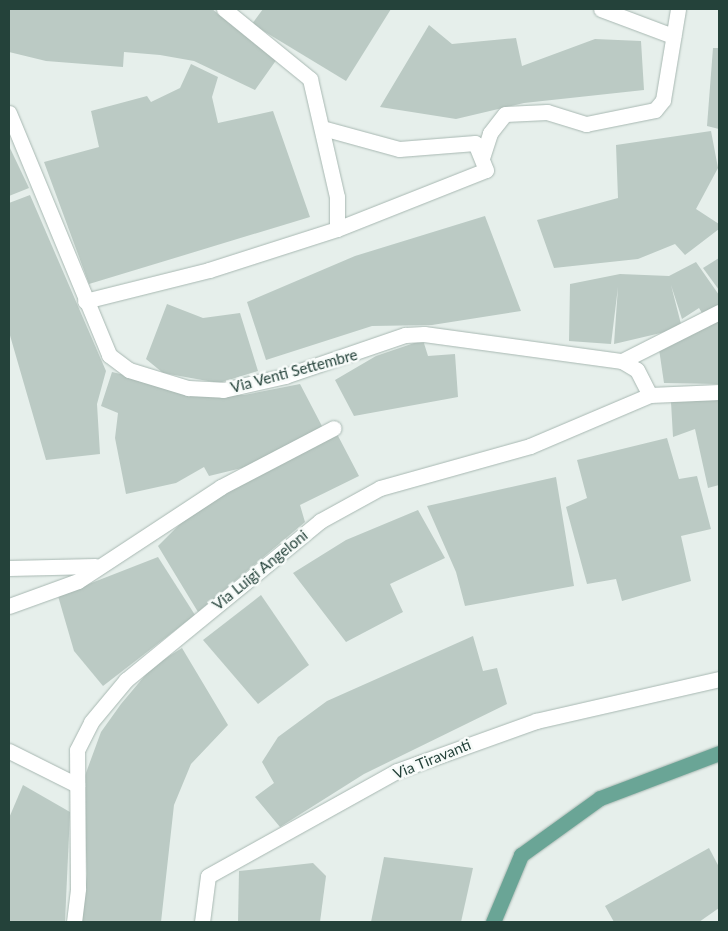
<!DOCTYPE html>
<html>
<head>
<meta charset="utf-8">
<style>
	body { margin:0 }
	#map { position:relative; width:728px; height:931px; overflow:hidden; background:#e6efeb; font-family:Lato,sans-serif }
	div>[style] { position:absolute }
	.building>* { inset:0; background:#bbcac4 }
	.roads { filter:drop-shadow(0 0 1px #a8b8b2) drop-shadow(0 0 1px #a8b8b2) }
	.minor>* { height:15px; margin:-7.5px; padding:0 7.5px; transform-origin:7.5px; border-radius:7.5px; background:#fff }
	.major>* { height:15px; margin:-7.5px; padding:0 7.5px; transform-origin:7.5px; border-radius:7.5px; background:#6aa596 }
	span { translate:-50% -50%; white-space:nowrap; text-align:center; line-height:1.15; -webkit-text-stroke:5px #f7fbf9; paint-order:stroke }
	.street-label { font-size:15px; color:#24423a }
	.frame { position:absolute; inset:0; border:10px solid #24423a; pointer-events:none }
</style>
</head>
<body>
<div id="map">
	<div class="building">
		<i style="clip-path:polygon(9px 9px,212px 9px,277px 59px,255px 90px,194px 61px,160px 55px,124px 52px,123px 67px,46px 61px,9px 52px)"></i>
		<i style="clip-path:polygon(263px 9px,391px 9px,346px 81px,252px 24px)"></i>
		<i style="clip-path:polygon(429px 25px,452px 44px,516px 38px,522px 66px,595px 39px,641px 41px,644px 90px,524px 103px,456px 119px,380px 107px)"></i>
		<i style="clip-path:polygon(713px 48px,719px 48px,719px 129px,707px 126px)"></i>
		<i style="clip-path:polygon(191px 64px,218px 77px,212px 97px,218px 123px,273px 111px,310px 217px,89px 284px,44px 162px,99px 147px,91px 111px,147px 96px,151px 102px,180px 88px)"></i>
		<i style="clip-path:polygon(711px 131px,718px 168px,696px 209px,719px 224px,719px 229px,685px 255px,675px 244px,638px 259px,554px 268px,537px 220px,618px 198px,616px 145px)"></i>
		<i style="clip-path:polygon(9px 146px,29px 188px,9px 196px)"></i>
		<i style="clip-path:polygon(30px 195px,106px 371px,97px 404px,100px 454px,46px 460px,9px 332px,9px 203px)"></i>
		<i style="clip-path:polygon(485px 216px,521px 311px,432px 325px,372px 326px,266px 360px,247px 302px,355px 256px)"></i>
		<i style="clip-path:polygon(719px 258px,719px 290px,703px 268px)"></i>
		<i style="clip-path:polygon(696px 262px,719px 295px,719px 309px,705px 318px,699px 308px,682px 319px,671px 285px,682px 328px,614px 344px,618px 287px,611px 344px,569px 341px,570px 284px,620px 274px,669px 276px)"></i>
		<i style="clip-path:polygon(167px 304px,203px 318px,240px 313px,258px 371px,219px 383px,163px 373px,146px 359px)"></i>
		<i style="clip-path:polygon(719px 319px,719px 384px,664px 383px,659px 349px)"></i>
		<i style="clip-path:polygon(423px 340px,428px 356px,455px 354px,458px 397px,354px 416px,335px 380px,376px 356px)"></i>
		<i style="clip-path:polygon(112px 372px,210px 395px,244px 395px,300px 384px,323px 428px,246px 467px,209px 476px,204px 467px,176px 483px,126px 494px,115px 438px,118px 413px,101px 406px)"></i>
		<i style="clip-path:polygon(719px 400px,719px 485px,708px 488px,695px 429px,673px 437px,671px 402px)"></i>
		<i style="clip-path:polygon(336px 432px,359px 476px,300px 505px,305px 522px,198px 612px,158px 546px,195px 509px)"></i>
		<i style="clip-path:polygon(667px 438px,679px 479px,697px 476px,711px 529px,681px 536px,691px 581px,622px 601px,616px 579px,587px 584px,566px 507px,587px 498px,577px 460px)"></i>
		<i style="clip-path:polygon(556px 477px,574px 586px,465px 606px,456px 572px,427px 506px)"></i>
		<i style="clip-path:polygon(418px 510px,445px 558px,390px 584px,403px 612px,346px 642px,293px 573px,346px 540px)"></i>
		<i style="clip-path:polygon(158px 557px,195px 615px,103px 686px,74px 651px,58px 596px)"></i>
		<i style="clip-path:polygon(261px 595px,309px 665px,258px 704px,203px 640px)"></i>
		<i style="clip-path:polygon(473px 636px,483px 671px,497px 668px,507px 704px,364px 774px,280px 827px,255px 797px,274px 783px,262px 762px,278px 737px,327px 701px)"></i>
		<i style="clip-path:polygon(182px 648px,228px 725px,191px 764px,174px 805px,161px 922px,82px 922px,87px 874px,83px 781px,101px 732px,121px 704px,153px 666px)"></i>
		<i style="clip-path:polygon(23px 785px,70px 812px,65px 922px,9px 922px,9px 818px)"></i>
		<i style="clip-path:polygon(709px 848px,719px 867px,719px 908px,699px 922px,614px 922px,605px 906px)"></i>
		<i style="clip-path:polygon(384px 857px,473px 868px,461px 922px,371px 922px)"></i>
		<i style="clip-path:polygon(313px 863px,326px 876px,320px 922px,238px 922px,239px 871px)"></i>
	</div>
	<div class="roads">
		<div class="minor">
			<i style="left:224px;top:9px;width:111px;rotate:39.1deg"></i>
			<i style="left:310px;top:79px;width:121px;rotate:77.1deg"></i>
			<i style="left:337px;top:197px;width:32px;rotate:90deg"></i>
			<i style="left:601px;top:9px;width:77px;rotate:20.6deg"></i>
			<i style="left:9px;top:113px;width:262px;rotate:67.5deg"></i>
			<i style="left:109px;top:355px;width:25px;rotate:37deg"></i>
			<i style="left:129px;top:370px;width:62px;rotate:17deg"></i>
			<i style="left:188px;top:388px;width:35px;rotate:3deg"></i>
			<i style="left:223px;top:390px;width:64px;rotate:-12.7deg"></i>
			<i style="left:285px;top:376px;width:127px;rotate:-18.9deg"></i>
			<i style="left:405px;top:335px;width:19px;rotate:-3deg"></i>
			<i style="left:424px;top:334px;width:200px;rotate:7.8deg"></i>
			<i style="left:622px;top:361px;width:17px;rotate:31deg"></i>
			<i style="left:637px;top:370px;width:28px;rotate:63deg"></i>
			<i style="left:482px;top:158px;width:26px;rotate:-72deg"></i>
			<i style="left:490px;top:133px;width:24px;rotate:-52deg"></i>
			<i style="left:505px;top:114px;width:42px;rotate:-2.7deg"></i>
			<i style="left:547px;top:112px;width:41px;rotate:17.1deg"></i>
			<i style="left:586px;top:124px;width:70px;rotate:-11.5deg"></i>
			<i style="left:655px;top:110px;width:13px;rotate:-51deg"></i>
			<i style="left:663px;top:100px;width:92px;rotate:-80.6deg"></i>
			<i style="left:85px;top:301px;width:128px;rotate:-14deg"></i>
			<i style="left:209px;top:270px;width:134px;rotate:-17.8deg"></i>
			<i style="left:337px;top:229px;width:160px;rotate:-21.6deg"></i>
			<i style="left:486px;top:170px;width:29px;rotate:-112deg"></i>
			<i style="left:475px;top:143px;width:76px;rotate:175.5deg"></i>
			<i style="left:399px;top:149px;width:80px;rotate:-164.7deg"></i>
			<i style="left:622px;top:361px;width:109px;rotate:-26.8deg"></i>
			<i style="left:9px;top:568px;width:86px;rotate:-1.3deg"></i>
			<i style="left:9px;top:606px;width:73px;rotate:-19.9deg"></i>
			<i style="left:78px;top:581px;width:171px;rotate:-33.3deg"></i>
			<i style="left:221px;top:487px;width:127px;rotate:-27.6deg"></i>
			<i style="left:9px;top:751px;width:76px;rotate:26.6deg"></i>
			<i style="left:74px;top:922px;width:34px;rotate:-83deg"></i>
			<i style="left:78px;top:888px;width:138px;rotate:-90.4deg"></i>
			<i style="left:77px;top:750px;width:31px;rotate:-63deg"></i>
			<i style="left:91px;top:722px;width:55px;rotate:-50.2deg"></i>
			<i style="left:126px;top:680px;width:251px;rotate:-39.3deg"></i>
			<i style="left:320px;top:521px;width:68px;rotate:-28.8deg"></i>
			<i style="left:380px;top:488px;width:156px;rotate:-15.6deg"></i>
			<i style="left:530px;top:446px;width:130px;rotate:-23deg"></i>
			<i style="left:650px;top:395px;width:69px;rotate:-2.5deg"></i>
			<i style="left:202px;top:922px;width:46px;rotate:-82.6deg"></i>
			<i style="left:208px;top:876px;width:216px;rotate:-29.1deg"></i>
			<i style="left:397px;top:771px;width:148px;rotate:-19.8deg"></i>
			<i style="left:536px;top:721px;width:188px;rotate:-12.9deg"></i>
		</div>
		<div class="major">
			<i style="left:493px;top:922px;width:73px;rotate:-67.3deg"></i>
			<i style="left:521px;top:855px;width:97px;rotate:-35.8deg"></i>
			<i style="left:600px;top:798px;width:127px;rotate:-20.7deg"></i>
		</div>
	</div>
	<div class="street-label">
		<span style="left:294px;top:371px;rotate:-15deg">Via Venti Settembre</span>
		<span style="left:260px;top:570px;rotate:-39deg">Via Luigi Angeloni</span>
		<span style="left:432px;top:759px;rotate:-22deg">Via Tiravanti</span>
	</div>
	<div class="frame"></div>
</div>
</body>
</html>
